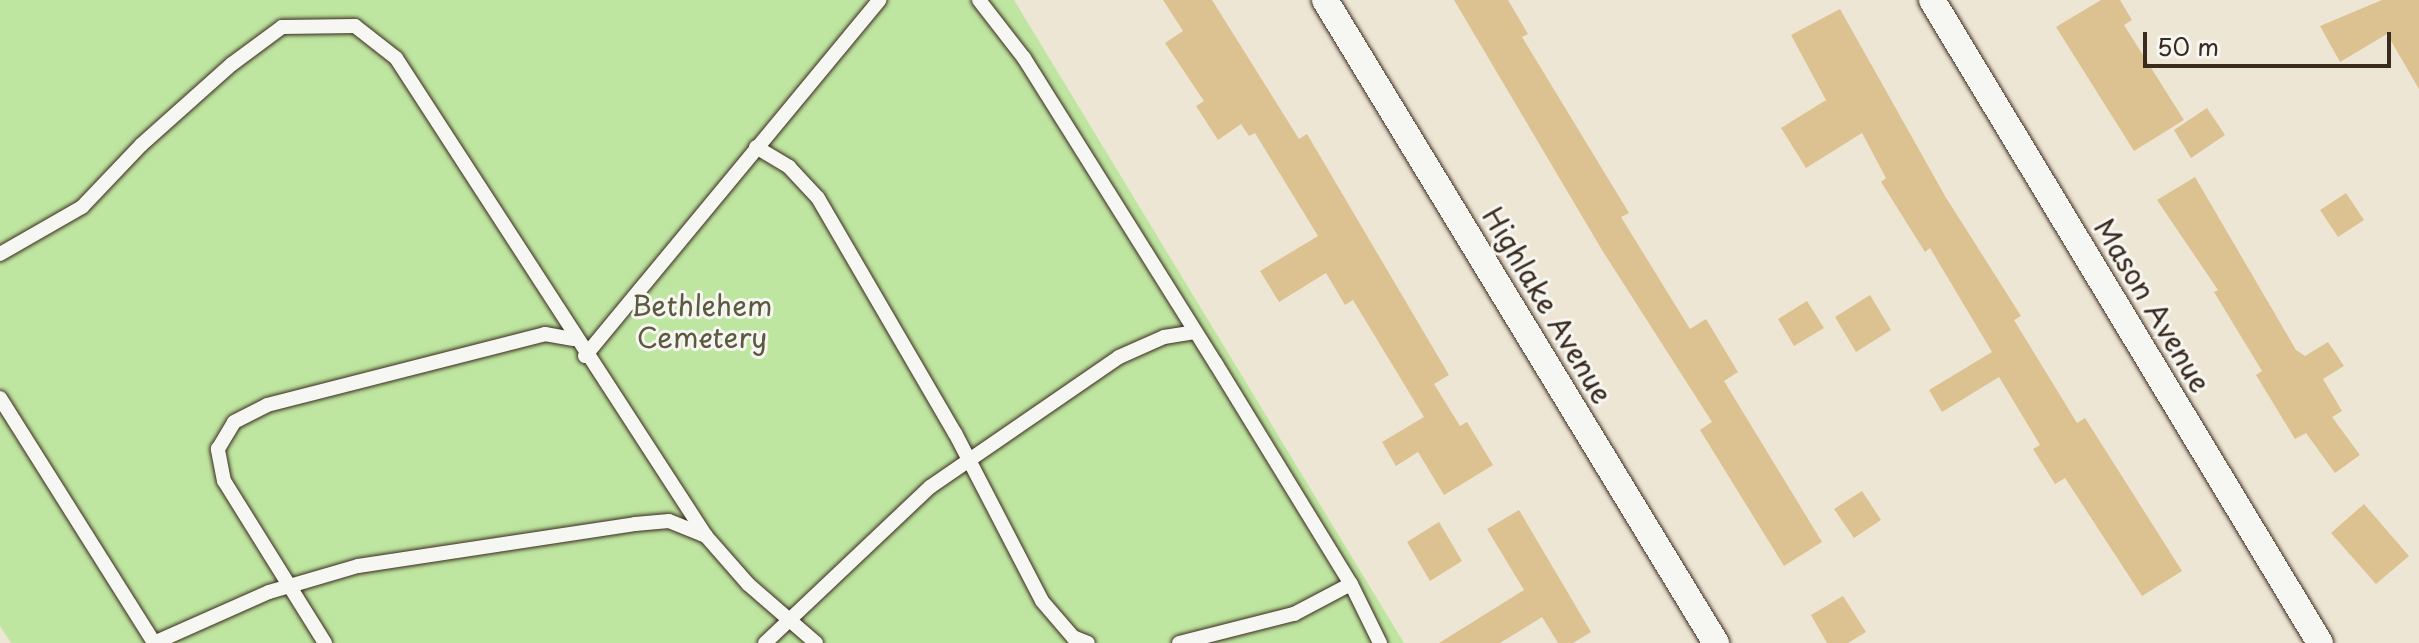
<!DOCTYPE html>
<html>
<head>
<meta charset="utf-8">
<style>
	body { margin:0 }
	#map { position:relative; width:2419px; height:643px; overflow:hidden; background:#eee6d5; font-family:"Playpen Sans",sans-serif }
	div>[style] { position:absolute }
	.green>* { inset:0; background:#bfe6a1 }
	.building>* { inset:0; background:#dcc191 }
	.roads { filter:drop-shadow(0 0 2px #3b2a1e) drop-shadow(0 0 2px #3b2a1e) }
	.lane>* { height:14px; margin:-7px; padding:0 7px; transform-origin:7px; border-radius:7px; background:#f6f6f2 }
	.street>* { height:26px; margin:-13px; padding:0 13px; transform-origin:13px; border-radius:13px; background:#f6f6f2 }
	span { translate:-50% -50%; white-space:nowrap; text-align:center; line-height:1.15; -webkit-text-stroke:6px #f6f6f2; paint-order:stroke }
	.park-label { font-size:28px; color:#5c593f }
	.street-label { font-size:28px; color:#3b2a1e }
	.scale { position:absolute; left:2143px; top:32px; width:248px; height:36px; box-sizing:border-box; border:4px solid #3b2a1e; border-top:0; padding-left:10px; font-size:24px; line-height:28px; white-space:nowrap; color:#3b2a1e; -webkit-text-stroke:6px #f6f6f2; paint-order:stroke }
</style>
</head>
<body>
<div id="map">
	<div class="green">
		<i style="clip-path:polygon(0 0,1014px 0,1404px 643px,11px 643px,0 626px)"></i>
	</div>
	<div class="building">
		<i style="clip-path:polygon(1163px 0,1212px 0,1299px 139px,1307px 134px,1449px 375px,1434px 384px,1460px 426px,1467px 422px,1493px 465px,1444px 495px,1418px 452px,1396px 466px,1382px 442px,1424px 417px,1353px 300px,1345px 305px,1326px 273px,1279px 302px,1260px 271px,1318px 236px,1255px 133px,1249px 136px,1241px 124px,1218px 140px,1196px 106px,1204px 101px,1165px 43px,1183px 31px)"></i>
		<i style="clip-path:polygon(1454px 0,1508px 0,1528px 34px,1522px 37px,1629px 213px,1621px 217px,1690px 329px,1706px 319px,1738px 372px,1724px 381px,1822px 542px,1784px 566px,1700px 430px,1712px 422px,1602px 250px)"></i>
		<i style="clip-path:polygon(2101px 0,2120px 0,2132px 20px,2124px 25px,2184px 120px,2134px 151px,2056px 27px)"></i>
		<i style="clip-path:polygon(2382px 0,2419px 0,2419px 89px,2387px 34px,2340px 62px,2320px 26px)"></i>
		<i style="clip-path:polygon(1840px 9px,1945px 196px,2021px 316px,2014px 320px,2077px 423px,2085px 418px,2182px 571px,2142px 596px,2065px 478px,2055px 484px,2033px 449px,2040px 445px,1999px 377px,1942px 412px,1929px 390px,1992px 352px,1930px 248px,1925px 252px,1881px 182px,1886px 178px,1862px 133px,1806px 168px,1781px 128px,1826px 100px,1791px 35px)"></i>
		<i style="clip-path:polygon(2207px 108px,2225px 135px,2191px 158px,2174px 130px)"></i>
		<i style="clip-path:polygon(2195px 177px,2296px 350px,2305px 356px,2328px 342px,2344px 366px,2323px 379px,2342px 411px,2332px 417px,2360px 455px,2335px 473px,2306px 433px,2295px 439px,2256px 375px,2262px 371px,2214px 292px,2218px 290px,2157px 200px)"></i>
		<i style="clip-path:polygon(2346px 193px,2364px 220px,2338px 237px,2320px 210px)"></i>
		<i style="clip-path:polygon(1870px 295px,1891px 330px,1856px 352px,1835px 317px)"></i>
		<i style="clip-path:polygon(1807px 301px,1824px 328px,1794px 346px,1778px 319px)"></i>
		<i style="clip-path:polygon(1862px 491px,1881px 520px,1854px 538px,1834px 509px)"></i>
		<i style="clip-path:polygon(2364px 504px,2409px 556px,2376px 584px,2331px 533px)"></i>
		<i style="clip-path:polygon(1519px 510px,1591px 632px,1573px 643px,1558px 643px,1542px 617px,1500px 643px,1439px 643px,1524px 590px,1487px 529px)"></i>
		<i style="clip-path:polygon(1439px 522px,1462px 561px,1430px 581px,1407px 542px)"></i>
		<i style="clip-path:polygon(1843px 596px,1866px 632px,1848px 643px,1827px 643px,1811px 615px)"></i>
	</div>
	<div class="roads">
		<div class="lane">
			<i style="left:979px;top:0;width:73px;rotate:52.2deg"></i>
			<i style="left:1024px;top:58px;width:361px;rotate:57.9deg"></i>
			<i style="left:1216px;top:364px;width:258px;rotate:58.5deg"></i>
			<i style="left:1351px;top:584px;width:66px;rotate:63.8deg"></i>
			<i style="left:756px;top:147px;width:39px;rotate:31deg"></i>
			<i style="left:789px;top:167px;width:42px;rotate:46.9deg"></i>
			<i style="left:818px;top:198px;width:272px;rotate:59.8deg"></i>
			<i style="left:955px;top:433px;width:189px;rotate:62.6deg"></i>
			<i style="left:1042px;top:601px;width:48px;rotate:49.3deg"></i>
			<i style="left:1073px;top:637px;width:16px;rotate:22deg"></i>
			<i style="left:0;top:254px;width:95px;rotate:-29.8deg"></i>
			<i style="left:82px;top:207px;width:86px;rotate:-46.4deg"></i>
			<i style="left:141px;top:145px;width:122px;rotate:-41.7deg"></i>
			<i style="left:232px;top:64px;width:62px;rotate:-36.5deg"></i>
			<i style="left:282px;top:27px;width:73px;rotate:-0.8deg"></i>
			<i style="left:355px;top:26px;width:52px;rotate:38deg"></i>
			<i style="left:396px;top:58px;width:570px;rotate:57.04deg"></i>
			<i style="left:706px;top:536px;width:64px;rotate:48.8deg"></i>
			<i style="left:748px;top:584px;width:90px;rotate:40.9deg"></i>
			<i style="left:585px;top:356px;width:462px;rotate:-50.4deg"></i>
			<i style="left:0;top:398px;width:289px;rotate:57.8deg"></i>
			<i style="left:154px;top:643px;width:126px;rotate:-23.9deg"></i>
			<i style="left:269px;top:592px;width:93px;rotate:-16.3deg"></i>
			<i style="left:358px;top:566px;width:280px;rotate:-8.6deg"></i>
			<i style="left:635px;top:524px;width:34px;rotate:-5deg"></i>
			<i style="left:669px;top:521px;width:40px;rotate:22deg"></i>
			<i style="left:325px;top:643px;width:191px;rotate:-121.9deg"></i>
			<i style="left:224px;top:481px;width:33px;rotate:-101deg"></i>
			<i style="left:218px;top:449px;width:31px;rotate:-59deg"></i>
			<i style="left:234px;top:422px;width:37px;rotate:-27deg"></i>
			<i style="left:267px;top:405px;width:287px;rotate:-14.3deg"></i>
			<i style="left:545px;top:334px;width:29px;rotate:10deg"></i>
			<i style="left:765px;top:643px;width:227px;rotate:-43.4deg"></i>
			<i style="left:930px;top:487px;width:229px;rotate:-34.5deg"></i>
			<i style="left:1119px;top:357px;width:49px;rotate:-24deg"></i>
			<i style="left:1164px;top:337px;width:31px;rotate:-9deg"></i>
			<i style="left:1179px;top:643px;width:119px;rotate:-14.2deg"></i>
			<i style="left:1294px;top:614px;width:64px;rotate:-27.8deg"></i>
		</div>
		<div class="street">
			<i style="left:1325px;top:0;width:753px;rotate:58.7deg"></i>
			<i style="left:1932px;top:0;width:751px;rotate:58.89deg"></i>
		</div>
	</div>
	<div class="park-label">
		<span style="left:702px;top:321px">Bethlehem<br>Cemetery</span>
	</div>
	<div class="street-label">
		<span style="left:1548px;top:305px;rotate:59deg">Highlake Avenue</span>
		<span style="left:2153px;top:305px;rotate:59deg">Mason Avenue</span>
	</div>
	<div class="scale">50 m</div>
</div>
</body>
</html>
